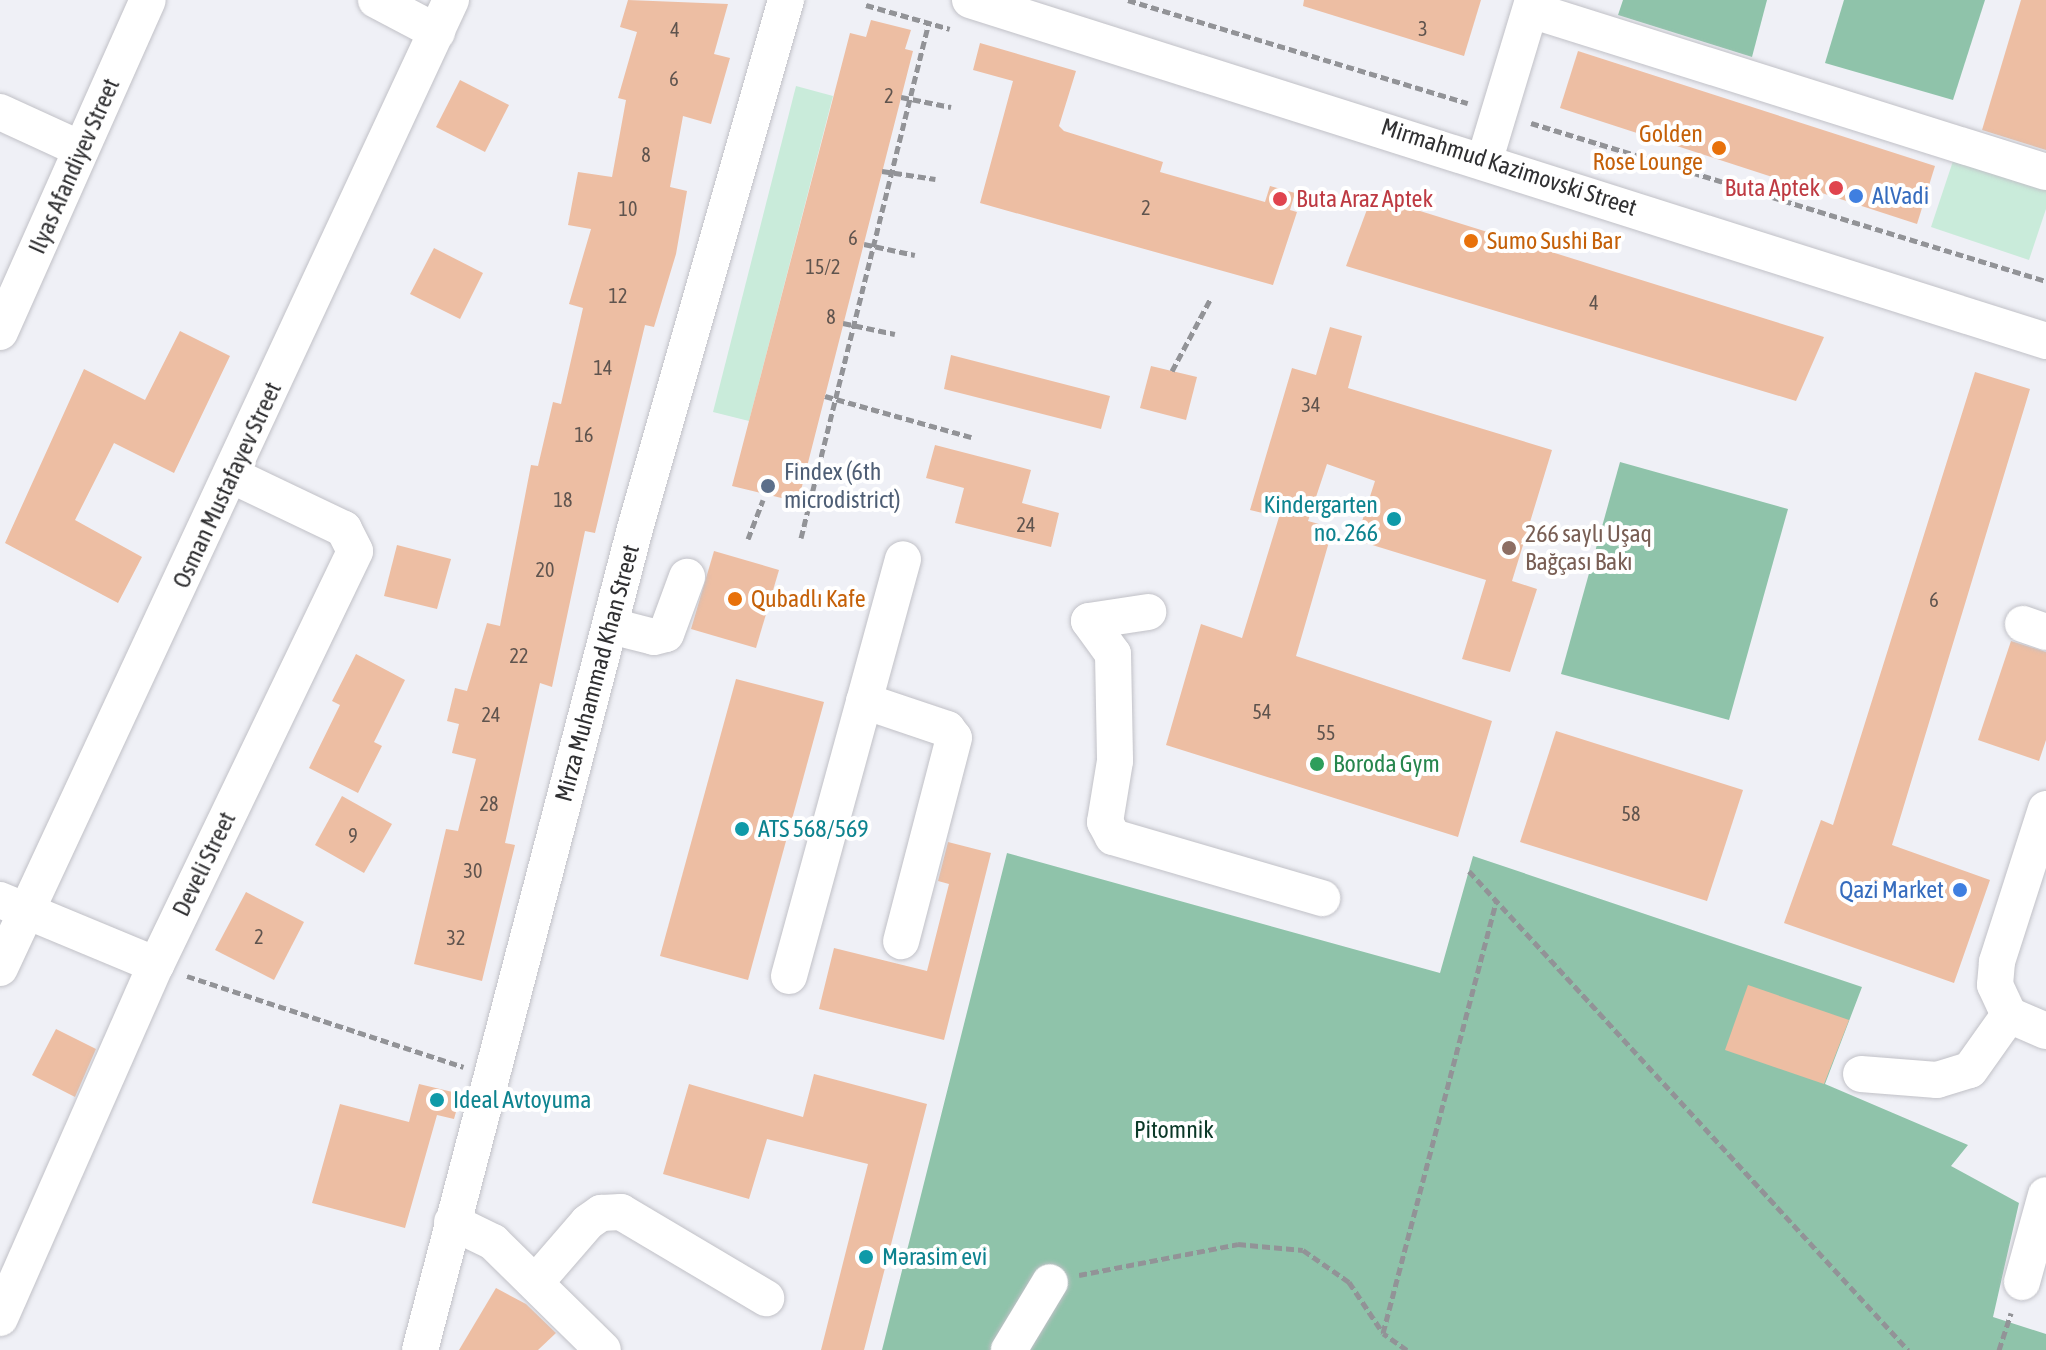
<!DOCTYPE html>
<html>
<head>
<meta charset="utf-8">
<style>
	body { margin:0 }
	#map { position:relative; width:2046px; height:1350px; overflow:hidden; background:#eff0f6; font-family:"Asap Condensed",sans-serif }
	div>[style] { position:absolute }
	.green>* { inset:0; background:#c9ebda }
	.forest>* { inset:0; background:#8fc3aa }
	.building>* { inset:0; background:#edbea3 }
	.path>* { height:5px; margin-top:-2.5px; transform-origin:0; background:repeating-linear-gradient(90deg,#929397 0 8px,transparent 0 12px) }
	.roads { filter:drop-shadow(0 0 2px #c1c1c7) drop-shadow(0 0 2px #c1c1c7) }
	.minor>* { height:36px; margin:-18px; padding:0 18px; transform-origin:18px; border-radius:18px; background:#fff }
	.dots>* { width:22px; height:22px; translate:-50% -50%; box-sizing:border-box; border:4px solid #fff; border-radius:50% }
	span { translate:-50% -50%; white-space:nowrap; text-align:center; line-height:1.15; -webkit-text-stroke:8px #fff; paint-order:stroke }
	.number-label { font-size:20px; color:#5f544e }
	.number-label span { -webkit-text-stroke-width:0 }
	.food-label { font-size:24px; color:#c56008 }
	.right { translate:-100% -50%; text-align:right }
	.left { translate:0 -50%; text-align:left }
	.street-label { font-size:24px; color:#303032 }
	.health-label { font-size:24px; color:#be3a42 }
	.shop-label { font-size:24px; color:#366cbe }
	.service-label { font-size:24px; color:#4e5e75 }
	.culture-label { font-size:24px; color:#0d838f }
	.education-label { font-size:24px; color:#785e54 }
	.leisure-label { font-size:24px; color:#27864d }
	.park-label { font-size:24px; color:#0b3827 }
</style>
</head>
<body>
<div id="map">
	<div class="green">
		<i style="clip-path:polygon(796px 86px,833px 96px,749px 421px,713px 412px)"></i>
		<i style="clip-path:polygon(1956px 152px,2046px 182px,2046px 209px,2029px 260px,1931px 227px)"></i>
	</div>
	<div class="forest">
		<i style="clip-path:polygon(1623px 0,1767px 0,1752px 57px,1618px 15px)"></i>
		<i style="clip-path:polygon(1844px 0,1985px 0,1953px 100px,1825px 63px)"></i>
		<i style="clip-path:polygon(1620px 462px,1788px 509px,1729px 720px,1561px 674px)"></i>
		<i style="clip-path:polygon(1007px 853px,1440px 973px,1473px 856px,1862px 987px,1825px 1084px,1968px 1145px,1951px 1166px,2019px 1203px,1993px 1317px,2046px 1334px,2046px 1350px,882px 1350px)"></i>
	</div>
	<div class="building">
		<i style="clip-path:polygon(628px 0,728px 4px,714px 54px,730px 58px,711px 124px,683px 116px,670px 187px,687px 191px,676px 254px,654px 327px,645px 325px,595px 533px,585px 531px,552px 687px,540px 683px,505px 843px,515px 845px,482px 981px,414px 964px,446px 829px,458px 831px,476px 759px,452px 753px,459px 724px,447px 721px,455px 688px,467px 691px,487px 623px,500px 626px,531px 465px,538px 466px,553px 402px,561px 404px,583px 308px,569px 304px,591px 229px,568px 225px,578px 172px,612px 177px,626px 100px,618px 98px,637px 32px,620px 27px)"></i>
		<i style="clip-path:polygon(1304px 0,1481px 0,1464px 56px,1303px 6px)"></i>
		<i style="clip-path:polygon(2021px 0,2046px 0,2046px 150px,1982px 130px)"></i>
		<i style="clip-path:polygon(871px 20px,911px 30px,905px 49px,913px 51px,798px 502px,732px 486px,850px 33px,866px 37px)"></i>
		<i style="clip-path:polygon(980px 43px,1076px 71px,1059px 126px,1064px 131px,1163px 162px,1160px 172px,1265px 202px,1270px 186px,1295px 193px,1290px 210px,1297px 212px,1273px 285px,980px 203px,1013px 81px,973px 70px)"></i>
		<i style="clip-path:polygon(1578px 51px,1935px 166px,1917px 224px,1560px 108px)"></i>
		<i style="clip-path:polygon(460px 80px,509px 105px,485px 152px,436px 127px)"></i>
		<i style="clip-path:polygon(1372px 196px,1824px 337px,1796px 401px,1346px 266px)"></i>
		<i style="clip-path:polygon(434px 248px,483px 273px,460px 319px,410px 294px)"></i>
		<i style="clip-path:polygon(1330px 327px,1362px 336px,1348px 388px,1552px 450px,1512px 581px,1537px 589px,1510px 672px,1462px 659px,1486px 580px,1356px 540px,1375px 481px,1327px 464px,1308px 521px,1333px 528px,1296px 656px,1492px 721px,1458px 837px,1166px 745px,1201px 624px,1242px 638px,1279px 517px,1250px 510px,1292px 368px,1316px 375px)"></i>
		<i style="clip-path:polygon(180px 331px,230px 356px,174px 473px,114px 443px,75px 520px,142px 557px,118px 603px,5px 543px,84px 369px,145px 400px)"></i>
		<i style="clip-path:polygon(951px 355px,1110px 396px,1101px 429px,944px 389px)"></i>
		<i style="clip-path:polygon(1151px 366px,1197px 377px,1186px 420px,1140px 408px)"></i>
		<i style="clip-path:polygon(1975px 372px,2030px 389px,1892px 845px,1990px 880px,1954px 983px,1784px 923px,1821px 820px,1833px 825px)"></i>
		<i style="clip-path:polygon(935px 445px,1031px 470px,1022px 503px,1059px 513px,1051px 547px,955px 523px,964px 488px,926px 478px)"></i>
		<i style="clip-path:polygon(397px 545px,451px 559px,437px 609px,384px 596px)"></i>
		<i style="clip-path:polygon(714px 551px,779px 570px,756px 648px,691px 629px)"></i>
		<i style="clip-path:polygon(2011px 641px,2046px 652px,2046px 740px,2039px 761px,1978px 740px)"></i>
		<i style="clip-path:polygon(356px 654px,405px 680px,374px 742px,382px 746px,358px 793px,309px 768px,340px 705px,332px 701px)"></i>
		<i style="clip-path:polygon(736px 679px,824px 702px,748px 980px,660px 956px)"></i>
		<i style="clip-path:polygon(1556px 731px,1743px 790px,1707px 901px,1520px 842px)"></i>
		<i style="clip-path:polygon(342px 796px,392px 824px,364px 873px,315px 845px)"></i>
		<i style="clip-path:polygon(948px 842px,991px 853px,944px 1040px,819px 1009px,834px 948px,927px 971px,949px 884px,938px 881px)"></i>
		<i style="clip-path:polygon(246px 892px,304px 922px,274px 980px,215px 950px)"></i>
		<i style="clip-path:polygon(1748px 985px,1849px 1020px,1824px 1084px,1725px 1050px)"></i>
		<i style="clip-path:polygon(56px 1029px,96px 1049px,75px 1097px,32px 1075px)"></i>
		<i style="clip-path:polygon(814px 1074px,927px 1104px,864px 1350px,821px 1350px,868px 1164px,767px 1139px,749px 1199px,663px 1174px,689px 1084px,803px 1117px)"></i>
		<i style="clip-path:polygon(419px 1084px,461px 1094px,454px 1119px,437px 1115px,405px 1228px,312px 1203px,340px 1104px,409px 1122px)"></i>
		<i style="clip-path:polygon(496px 1288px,526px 1304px,556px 1333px,538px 1350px,459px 1350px)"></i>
	</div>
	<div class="path">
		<i style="left:1128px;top:0;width:355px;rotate:16.9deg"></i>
		<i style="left:866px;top:5px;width:87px;rotate:15.9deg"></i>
		<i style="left:901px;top:97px;width:51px;rotate:11.3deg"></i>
		<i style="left:1531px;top:123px;width:539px;rotate:17.06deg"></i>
		<i style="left:882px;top:171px;width:54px;rotate:8.6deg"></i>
		<i style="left:864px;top:244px;width:52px;rotate:12.2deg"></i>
		<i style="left:843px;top:323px;width:53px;rotate:11.9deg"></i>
		<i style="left:1172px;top:371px;width:83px;rotate:-61.9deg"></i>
		<i style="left:825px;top:396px;width:152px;rotate:15.7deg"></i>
		<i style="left:807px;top:468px;width:53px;rotate:9.8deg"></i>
		<i style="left:801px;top:538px;width:532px;rotate:-76.07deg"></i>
		<i style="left:748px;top:539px;width:42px;rotate:-69deg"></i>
		<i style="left:1469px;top:871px;width:650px;rotate:47.49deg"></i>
		<i style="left:187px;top:976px;width:291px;rotate:18.2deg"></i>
		<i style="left:1079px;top:1275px;width:162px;rotate:-11deg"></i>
		<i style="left:1238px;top:1244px;width:65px;rotate:5.3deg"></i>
		<i style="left:1303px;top:1250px;width:56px;rotate:34.8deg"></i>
		<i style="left:1349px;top:1282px;width:61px;rotate:56.3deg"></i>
		<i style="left:1407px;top:1350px;width:29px;rotate:-145deg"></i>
		<i style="left:1383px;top:1333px;width:446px;rotate:-75.3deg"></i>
		<i style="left:1999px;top:1350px;width:39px;rotate:-72deg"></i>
	</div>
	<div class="roads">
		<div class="minor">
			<i style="left:376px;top:0;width:69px;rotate:27.7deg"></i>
			<i style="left:970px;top:0;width:1129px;rotate:17.58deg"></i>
			<i style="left:1531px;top:10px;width:540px;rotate:17.46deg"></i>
			<i style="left:0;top:112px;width:89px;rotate:24.6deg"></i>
			<i style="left:1485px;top:159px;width:166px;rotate:-73.2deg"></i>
			<i style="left:0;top:332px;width:363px;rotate:-66deg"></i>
			<i style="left:1089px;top:621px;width:41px;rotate:54deg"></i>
			<i style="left:1113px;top:654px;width:107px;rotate:88.9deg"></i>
			<i style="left:1115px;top:761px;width:62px;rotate:99.3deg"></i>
			<i style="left:1105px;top:822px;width:17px;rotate:62deg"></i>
			<i style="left:1113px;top:837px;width:218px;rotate:16.3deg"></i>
			<i style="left:1089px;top:621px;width:60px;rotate:-8.7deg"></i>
			<i style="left:2023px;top:624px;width:24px;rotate:19deg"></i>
			<i style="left:611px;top:626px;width:44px;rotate:14.3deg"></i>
			<i style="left:654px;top:637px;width:12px;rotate:-14deg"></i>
			<i style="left:666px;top:634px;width:61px;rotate:-69.8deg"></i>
			<i style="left:864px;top:701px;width:88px;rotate:18.6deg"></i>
			<i style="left:947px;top:729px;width:11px;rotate:52deg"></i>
			<i style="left:954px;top:738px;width:210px;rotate:104.6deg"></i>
			<i style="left:2046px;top:809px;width:161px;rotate:107.8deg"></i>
			<i style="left:1997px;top:962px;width:23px;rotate:95deg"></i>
			<i style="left:1995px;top:985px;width:33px;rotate:65deg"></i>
			<i style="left:2009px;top:1015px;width:40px;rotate:23.4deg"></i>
			<i style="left:0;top:900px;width:169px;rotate:22.6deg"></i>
			<i style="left:0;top:968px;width:1068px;rotate:-65.02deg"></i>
			<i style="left:789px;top:976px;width:432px;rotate:-74.7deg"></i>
			<i style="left:1861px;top:1074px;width:76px;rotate:4.5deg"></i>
			<i style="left:1937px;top:1080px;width:34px;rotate:-17deg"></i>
			<i style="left:1970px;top:1070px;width:67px;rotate:-54.7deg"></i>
			<i style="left:452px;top:1222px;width:46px;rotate:26deg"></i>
			<i style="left:493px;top:1242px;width:154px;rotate:44.5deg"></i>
			<i style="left:536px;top:1282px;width:79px;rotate:-49.1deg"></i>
			<i style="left:588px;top:1222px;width:16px;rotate:-35deg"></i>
			<i style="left:601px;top:1213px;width:20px;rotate:-3deg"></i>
			<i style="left:621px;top:1212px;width:169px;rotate:30.7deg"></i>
			<i style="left:2022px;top:1282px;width:90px;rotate:-74.6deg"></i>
			<i style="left:0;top:1318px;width:386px;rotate:-66.2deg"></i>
			<i style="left:156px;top:965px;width:459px;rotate:-64.3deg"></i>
			<i style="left:355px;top:551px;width:25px;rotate:-117deg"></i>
			<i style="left:344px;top:529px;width:123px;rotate:-154.5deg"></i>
			<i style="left:420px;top:1350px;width:853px;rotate:-75.33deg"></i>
			<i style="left:636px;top:525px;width:546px;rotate:-74.05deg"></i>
			<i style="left:1009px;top:1350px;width:79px;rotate:-58.9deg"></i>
		</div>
	</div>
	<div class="dots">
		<i style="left:1719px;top:148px;background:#e8710a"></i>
		<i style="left:1836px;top:188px;background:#e0444e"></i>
		<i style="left:1856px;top:196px;background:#3f7fe0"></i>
		<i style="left:1280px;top:199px;background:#e0444e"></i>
		<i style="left:1471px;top:241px;background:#e8710a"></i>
		<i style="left:768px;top:486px;background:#5c6f8a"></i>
		<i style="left:1394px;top:519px;background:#0f9aa8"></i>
		<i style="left:1509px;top:548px;background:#8d6e63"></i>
		<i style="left:735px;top:599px;background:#e8710a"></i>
		<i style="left:1317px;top:764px;background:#2e9e5b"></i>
		<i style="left:742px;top:829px;background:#0f9aa8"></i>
		<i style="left:1960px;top:890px;background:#3f7fe0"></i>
		<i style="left:437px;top:1100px;background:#0f9aa8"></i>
		<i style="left:866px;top:1257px;background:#0f9aa8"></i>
	</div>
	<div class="number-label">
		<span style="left:1423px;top:28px">3</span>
		<span style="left:675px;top:29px">4</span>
		<span style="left:674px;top:78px">6</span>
		<span style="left:889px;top:95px">2</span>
		<span style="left:646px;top:154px">8</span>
		<span style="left:1146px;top:207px">2</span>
		<span style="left:628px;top:208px">10</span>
		<span style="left:853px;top:237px">6</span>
		<span style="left:823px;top:266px">15/2</span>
		<span style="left:618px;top:295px">12</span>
		<span style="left:1594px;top:302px">4</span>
		<span style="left:831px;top:316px">8</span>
		<span style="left:603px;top:367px">14</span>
		<span style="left:1311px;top:404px">34</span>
		<span style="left:584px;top:434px">16</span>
		<span style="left:563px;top:499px">18</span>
		<span style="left:1026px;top:524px">24</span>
		<span style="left:545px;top:569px">20</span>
		<span style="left:1934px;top:599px">6</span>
		<span style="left:519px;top:655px">22</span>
		<span style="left:1262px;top:711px">54</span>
		<span style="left:491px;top:714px">24</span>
		<span style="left:1326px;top:732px">55</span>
		<span style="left:489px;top:803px">28</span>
		<span style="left:1631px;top:813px">58</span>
		<span style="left:353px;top:835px">9</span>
		<span style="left:473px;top:870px">30</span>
		<span style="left:259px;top:936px">2</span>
		<span style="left:456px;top:937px">32</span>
	</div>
	<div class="food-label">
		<span class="right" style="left:1703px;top:148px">Golden<br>Rose Lounge</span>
		<span class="left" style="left:1487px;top:241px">Sumo Sushi Bar</span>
		<span class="left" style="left:751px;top:599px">Qubadlı Kafe</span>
	</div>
	<div class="street-label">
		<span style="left:74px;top:166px;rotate:-66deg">Ilyas Afandiyev Street</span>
		<span style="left:1509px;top:167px;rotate:18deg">Mirmahmud Kazimovski Street</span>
		<span style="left:227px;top:485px;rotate:-65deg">Osman Mustafayev Street</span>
		<span style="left:597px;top:673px;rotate:-75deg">Mirza Muhammad Khan Street</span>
		<span style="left:204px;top:864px;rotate:-64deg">Develi Street</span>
	</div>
	<div class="health-label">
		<span class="right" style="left:1820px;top:188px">Buta Aptek</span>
		<span class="left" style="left:1296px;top:199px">Buta Araz Aptek</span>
	</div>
	<div class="shop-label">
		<span class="left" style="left:1872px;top:196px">AlVadi</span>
		<span class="right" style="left:1944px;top:890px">Qazi Market</span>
	</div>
	<div class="service-label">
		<span class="left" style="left:784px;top:486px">Findex (6th<br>microdistrict)</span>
	</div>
	<div class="culture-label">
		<span class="right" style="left:1378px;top:519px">Kindergarten<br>no. 266</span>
		<span class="left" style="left:758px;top:829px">ATS 568/569</span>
		<span class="left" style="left:453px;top:1100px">Ideal Avtoyuma</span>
		<span class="left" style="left:882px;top:1257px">Mərasim evi</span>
	</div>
	<div class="education-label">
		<span class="left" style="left:1525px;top:548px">266 saylı Uşaq<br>Bağçası Bakı</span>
	</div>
	<div class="leisure-label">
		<span class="left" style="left:1333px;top:764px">Boroda Gym</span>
	</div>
	<div class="park-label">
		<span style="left:1174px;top:1130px">Pitomnik</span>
	</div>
</div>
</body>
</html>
